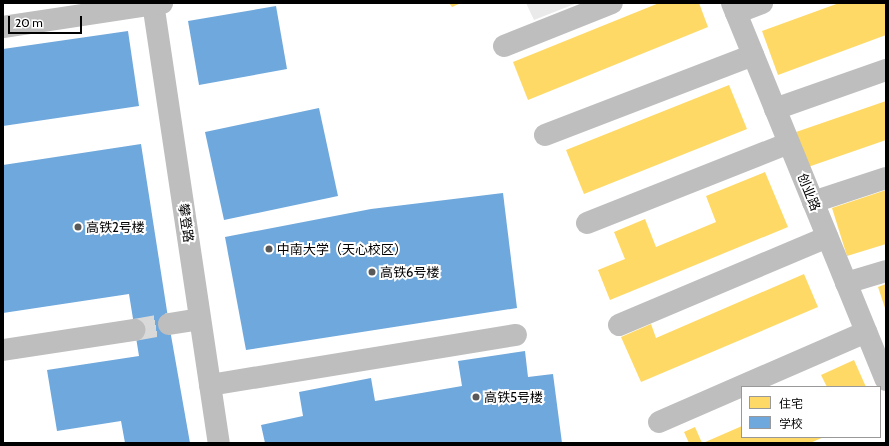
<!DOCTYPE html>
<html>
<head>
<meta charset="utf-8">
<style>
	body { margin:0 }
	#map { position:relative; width:889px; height:446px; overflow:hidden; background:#fff; font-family:Cabin,"Noto Sans SC",sans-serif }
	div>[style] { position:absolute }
	.green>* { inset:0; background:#eaeaea }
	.homes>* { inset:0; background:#ffd966 }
	.schools>* { inset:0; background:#6fa8dc }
	.minor-tunnel>* { height:22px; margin-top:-11px; transform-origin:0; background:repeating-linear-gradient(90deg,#d9d9d9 0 22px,transparent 0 33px) }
	.minor>* { height:22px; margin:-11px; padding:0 11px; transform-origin:11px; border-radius:11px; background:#bebebe }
	.dots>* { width:11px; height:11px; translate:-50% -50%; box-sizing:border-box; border:2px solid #fff; border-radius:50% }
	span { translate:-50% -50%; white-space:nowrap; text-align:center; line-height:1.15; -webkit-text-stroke:4px #fff; paint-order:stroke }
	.street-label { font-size:13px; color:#000 }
	.poi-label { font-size:13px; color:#000 }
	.left { translate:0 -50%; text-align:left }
	.frame { position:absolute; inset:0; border:4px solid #000; pointer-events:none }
	.legend { position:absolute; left:741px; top:386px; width:140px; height:52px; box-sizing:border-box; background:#fff; border:1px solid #999; margin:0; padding:5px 7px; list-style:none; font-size:12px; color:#000 }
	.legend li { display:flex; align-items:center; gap:8px; height:20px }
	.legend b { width:20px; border:1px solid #999 }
	.scale { position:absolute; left:8px; top:16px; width:74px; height:18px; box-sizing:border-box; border:2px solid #000; border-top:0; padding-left:5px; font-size:12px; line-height:14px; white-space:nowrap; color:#000; -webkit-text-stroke:3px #fff; paint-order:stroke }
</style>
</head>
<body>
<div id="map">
	<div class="green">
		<i style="clip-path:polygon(526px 3px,577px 3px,534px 20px)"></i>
	</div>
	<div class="homes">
		<i style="clip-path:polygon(449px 3px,461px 3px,452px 7px)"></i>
		<i style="clip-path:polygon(659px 3px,699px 3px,708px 27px,528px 100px,513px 62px)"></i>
		<i style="clip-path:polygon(839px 3px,886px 3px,886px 35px,778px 75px,762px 31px)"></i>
		<i style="clip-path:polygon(729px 85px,747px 129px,584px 194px,566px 150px)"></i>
		<i style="clip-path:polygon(886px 101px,886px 140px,808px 167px,796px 132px)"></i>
		<i style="clip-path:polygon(765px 172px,788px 227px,610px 300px,598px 270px,625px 259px,614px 232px,645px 219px,656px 247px,716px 222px,706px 196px)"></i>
		<i style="clip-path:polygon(886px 190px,886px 244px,847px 256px,832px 208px)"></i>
		<i style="clip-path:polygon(804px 274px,818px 307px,641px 382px,621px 337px,651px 324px,656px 338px)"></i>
		<i style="clip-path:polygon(886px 284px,886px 311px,878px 287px)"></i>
		<i style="clip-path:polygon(854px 360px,866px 387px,827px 387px,821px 375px)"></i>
		<i style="clip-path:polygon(742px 426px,742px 437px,824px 437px,810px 443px,703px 443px)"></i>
		<i style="clip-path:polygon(695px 427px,702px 443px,689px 443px,684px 432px)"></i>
	</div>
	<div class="schools">
		<i style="clip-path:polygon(276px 6px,287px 69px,199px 85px,188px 21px)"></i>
		<i style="clip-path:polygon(128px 31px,139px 106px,3px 126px,3px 49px)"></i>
		<i style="clip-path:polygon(319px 108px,338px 196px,224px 220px,205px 132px)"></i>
		<i style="clip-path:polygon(141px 144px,169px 324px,190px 443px,125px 443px,121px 421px,57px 431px,47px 370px,139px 356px,129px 294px,3px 313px,3px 165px)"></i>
		<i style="clip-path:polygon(503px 193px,517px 308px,246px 350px,225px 237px,371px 209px)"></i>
		<i style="clip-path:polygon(525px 351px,528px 377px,553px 374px,562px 443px,265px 443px,261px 425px,303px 416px,299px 392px,371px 378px,375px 401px,462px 386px,458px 361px)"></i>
	</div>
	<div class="minor-tunnel">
		<i style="left:134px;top:330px;width:36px;rotate:-10deg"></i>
	</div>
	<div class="minor">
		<i style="left:153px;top:3px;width:445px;rotate:81.5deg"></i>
		<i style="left:732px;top:3px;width:407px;rotate:67.8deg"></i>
		<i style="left:736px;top:13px;width:28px;rotate:-21deg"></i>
		<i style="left:3px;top:27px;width:161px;rotate:-8.6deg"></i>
		<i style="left:504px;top:46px;width:116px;rotate:-21.7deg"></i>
		<i style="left:775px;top:109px;width:118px;rotate:-19.4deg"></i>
		<i style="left:545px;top:135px;width:223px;rotate:-21deg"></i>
		<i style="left:813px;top:202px;width:77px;rotate:-18.2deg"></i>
		<i style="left:587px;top:223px;width:217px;rotate:-21.6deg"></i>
		<i style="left:846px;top:283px;width:42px;rotate:-16.7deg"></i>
		<i style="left:169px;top:324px;width:31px;rotate:-9deg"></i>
		<i style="left:619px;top:325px;width:226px;rotate:-22.9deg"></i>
		<i style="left:3px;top:350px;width:133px;rotate:-8.7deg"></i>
		<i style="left:210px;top:385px;width:310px;rotate:-9.3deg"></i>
		<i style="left:659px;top:422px;width:226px;rotate:-23.5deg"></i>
	</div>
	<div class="dots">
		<i style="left:78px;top:227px;background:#595959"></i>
		<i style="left:269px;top:249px;background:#595959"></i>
		<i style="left:372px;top:272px;background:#595959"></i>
		<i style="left:476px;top:397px;background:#595959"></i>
	</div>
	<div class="street-label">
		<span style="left:809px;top:192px;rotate:68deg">创业路</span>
		<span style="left:186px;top:223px;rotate:82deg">攀登路</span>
	</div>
	<div class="poi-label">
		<span class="left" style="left:86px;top:227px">高铁2号楼</span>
		<span class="left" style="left:277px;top:249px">中南大学（天心校区）</span>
		<span class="left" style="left:380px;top:272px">高铁6号楼</span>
		<span class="left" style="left:484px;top:397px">高铁5号楼</span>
	</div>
	<div class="frame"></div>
	<ul class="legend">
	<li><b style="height:11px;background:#ffd966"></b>住宅</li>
	<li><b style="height:11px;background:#6fa8dc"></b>学校</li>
	</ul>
	<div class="scale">20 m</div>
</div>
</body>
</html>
